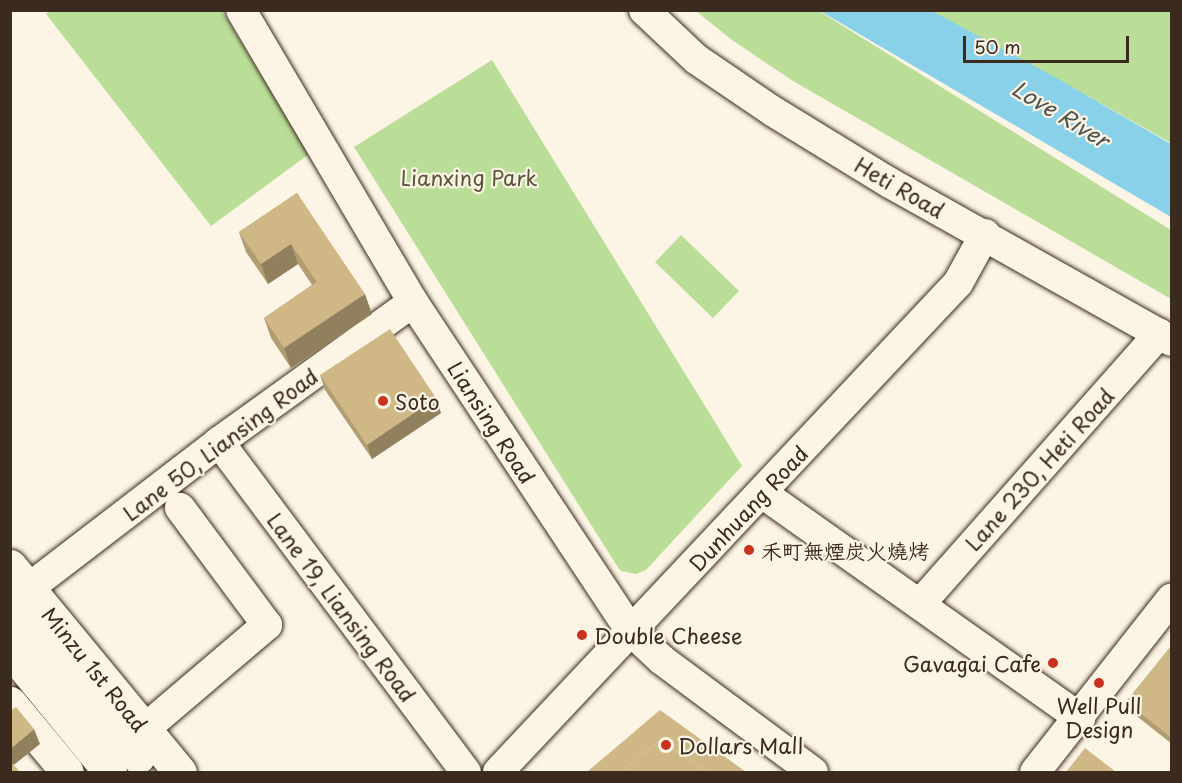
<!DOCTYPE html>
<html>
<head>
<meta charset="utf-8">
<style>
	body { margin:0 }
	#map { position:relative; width:1182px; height:783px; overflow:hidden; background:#fcf5e5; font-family:"Playpen Sans","LXGW WenKai TC",sans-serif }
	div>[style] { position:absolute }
	.green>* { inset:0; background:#bade98 }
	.water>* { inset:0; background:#88d1e9 }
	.roads { filter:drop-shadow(0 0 2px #3b2a1e) drop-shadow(0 0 2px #3b2a1e) }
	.minor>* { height:30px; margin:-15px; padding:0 15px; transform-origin:15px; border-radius:15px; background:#fcf5e5 }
	.major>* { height:33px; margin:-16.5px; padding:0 16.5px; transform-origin:16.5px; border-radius:16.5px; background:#fcf5e5 }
	.wall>* { inset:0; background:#b29d73 }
	.shaded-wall>* { inset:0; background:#91805e }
	.building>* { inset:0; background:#cfb786 }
	.dots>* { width:16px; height:16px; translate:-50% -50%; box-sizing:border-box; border:3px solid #fcf5e5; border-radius:50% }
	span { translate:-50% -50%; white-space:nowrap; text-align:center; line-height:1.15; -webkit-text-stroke:4.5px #fcf5e5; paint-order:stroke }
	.park-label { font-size:21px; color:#5b573c }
	.street-label { font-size:21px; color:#3b2a1e }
	.poi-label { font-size:21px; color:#3b2a1e }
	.left { translate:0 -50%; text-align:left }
	.right { translate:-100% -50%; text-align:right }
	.water-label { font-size:22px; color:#4e5451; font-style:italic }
	.frame { position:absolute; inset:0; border:12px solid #3b2a1e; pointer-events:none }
	.scale { position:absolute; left:963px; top:36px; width:166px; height:27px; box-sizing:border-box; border:3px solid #3b2a1e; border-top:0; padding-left:8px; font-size:18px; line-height:21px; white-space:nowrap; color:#3b2a1e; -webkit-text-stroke:4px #fcf5e5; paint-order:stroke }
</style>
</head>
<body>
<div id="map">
	<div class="green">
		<i style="clip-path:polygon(51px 10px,222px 11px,309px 154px,211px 226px,46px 14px)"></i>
		<i style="clip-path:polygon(696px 11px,819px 11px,1171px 230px,1171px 299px,793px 81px,732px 40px)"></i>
		<i style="clip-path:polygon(931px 11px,1171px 11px,1171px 143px,1088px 96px)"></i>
		<i style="clip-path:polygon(492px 60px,742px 466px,646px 570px,636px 574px,621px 571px,617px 566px,354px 147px)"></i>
		<i style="clip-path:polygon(681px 235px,739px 291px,713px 318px,655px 262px)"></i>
	</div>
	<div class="water">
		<i style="clip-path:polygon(820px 11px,932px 11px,1060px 80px,1171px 144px,1171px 217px)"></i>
	</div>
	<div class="roads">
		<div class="minor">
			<i style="left:241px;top:10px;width:339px;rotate:59.5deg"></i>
			<i style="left:413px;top:302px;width:395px;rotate:56.5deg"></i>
			<i style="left:631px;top:631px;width:42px;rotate:43.1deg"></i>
			<i style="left:662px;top:660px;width:188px;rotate:36.6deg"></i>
			<i style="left:644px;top:10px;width:71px;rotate:43.3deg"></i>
			<i style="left:696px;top:59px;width:94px;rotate:34.2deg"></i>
			<i style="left:774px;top:112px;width:136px;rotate:31.5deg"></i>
			<i style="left:890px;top:183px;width:323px;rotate:29.3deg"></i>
			<i style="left:219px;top:442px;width:412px;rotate:53.2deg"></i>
			<i style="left:762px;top:493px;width:390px;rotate:35.3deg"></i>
			<i style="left:29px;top:588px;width:240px;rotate:-37.5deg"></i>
			<i style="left:219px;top:442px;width:239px;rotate:-35.8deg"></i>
			<i style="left:920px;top:604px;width:361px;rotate:-48.5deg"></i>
			<i style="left:127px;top:744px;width:184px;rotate:-40.4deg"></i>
			<i style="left:267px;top:625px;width:146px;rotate:-126.6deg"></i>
			<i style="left:498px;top:772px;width:671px;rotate:-46.75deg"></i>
			<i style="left:958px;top:283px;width:56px;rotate:-61.1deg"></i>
			<i style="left:1035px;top:772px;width:221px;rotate:-51.8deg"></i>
		</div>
		<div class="major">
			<i style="left:10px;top:566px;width:267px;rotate:50.5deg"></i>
			<i style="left:10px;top:606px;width:198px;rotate:49.7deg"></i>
			<i style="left:10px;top:650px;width:158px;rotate:50.7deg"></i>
			<i style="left:10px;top:703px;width:89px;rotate:50.4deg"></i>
		</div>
	</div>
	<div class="wall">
		<i style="clip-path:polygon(297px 193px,372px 314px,291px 368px,271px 338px,264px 318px,312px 285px,298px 264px,268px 284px,246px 252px,239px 232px)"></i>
		<i style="clip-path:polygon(320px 375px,441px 413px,372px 459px,325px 390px)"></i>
		<i style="clip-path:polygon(1172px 645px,1172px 744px,1129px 710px,1126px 702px)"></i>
	</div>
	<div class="shaded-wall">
		<i style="clip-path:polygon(291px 244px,298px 264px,268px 284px,261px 264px)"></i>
		<i style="clip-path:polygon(365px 294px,372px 314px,291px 368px,284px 348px)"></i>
		<i style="clip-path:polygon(436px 398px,441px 413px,372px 459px,367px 445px)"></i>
		<i style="clip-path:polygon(34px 729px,40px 744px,10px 768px,10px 749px)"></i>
	</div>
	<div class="building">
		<i style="clip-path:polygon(297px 193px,365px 294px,284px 348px,264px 318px,317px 282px,291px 244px,261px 264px,239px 232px)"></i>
		<i style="clip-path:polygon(390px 329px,436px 398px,367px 445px,320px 375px)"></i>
		<i style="clip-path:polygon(1172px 645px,1172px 738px,1126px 702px)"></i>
		<i style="clip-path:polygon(16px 707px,34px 729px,10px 749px,10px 711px)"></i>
		<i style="clip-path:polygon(660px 710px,746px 772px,708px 772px,660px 740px,621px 772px,587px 772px)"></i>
		<i style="clip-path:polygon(660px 740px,708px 772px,621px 772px)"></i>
		<i style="clip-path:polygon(1085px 748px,1116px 772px,1066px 772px)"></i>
		<i style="clip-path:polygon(10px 761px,20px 772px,10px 772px)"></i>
	</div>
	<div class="dots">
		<i style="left:383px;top:401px;background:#c8321e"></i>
		<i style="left:749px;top:550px;background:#c8321e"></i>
		<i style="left:582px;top:635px;background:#c8321e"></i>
		<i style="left:1053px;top:663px;background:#c8321e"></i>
		<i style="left:1099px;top:683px;background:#c8321e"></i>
		<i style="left:666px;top:745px;background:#c8321e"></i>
	</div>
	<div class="park-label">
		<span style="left:469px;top:177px">Lianxing Park</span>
	</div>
	<div class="street-label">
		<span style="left:900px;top:187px;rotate:30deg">Heti Road</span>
		<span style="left:492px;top:422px;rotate:57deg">Liansing Road</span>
		<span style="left:220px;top:444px;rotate:-37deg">Lane 50, Liansing Road</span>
		<span style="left:1039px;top:469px;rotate:-48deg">Lane 230, Heti Road</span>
		<span style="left:748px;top:508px;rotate:-47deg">Dunhuang Road</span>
		<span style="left:342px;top:607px;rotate:53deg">Lane 19, Liansing Road</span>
		<span style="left:95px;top:669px;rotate:51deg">Minzu 1st Road</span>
	</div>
	<div class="poi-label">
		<span class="left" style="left:395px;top:401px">Soto</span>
		<span class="left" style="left:761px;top:550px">禾町無煙炭火燒烤</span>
		<span class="left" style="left:594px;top:635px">Double Cheese</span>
		<span class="right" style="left:1041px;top:663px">Gavagai Cafe</span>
		<span style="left:1099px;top:717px">Well Pull<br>Design</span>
		<span class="left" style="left:678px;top:745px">Dollars Mall</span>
	</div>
	<div class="water-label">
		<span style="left:1061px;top:113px;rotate:31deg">Love River</span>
	</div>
	<div class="frame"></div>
	<div class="scale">50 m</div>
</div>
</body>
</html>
